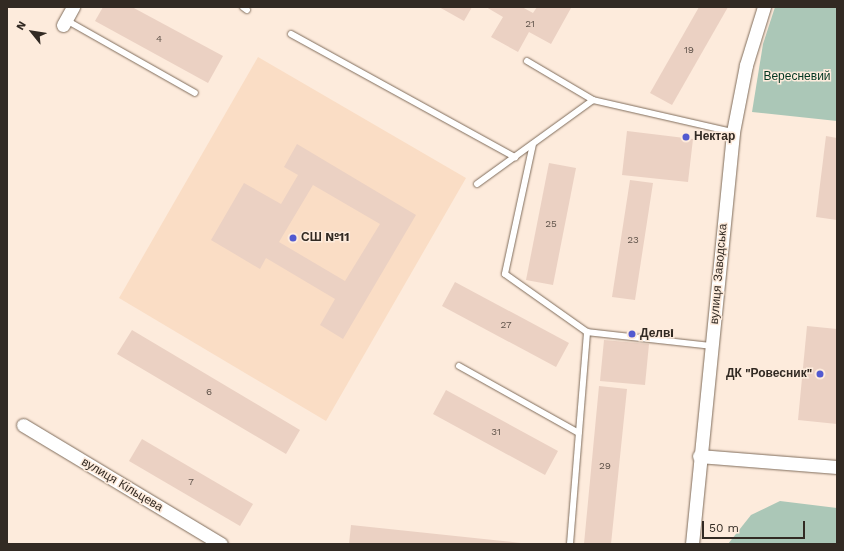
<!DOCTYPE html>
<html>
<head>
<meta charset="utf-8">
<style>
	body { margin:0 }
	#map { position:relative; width:844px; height:551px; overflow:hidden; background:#fdebdc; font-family:"Work Sans",sans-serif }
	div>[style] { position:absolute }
	.built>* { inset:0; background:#faddc5 }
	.green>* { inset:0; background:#abc7b7 }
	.building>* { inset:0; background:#ebd1c3 }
	.roads { filter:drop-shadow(0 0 1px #806d5c) drop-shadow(0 0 1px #806d5c) }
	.lane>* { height:6px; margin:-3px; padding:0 3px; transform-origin:3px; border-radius:3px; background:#fff }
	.street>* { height:13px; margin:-6.5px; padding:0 6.5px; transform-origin:6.5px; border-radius:6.5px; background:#fff }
	.dots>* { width:11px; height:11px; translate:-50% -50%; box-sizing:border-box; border:2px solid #fdebdc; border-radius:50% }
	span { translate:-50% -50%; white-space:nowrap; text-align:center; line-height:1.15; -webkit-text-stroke:3px #fdebdc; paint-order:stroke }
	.number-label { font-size:10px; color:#60544b }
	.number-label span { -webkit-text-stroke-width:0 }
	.park-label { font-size:12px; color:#023721 }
	.poi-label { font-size:12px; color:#322a23; font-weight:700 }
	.left { translate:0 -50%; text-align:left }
	.right { translate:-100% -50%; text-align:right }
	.street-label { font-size:12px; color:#322a23 }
	.frame { position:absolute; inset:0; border:8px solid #322a23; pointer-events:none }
	.north { position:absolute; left:12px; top:12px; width:40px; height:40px; -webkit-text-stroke:3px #fdebdc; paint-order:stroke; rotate:300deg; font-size:11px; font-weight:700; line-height:16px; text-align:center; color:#322a23 }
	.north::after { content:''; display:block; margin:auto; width:14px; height:18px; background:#322a23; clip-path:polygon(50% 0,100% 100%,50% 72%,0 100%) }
	.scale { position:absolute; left:702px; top:521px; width:103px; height:18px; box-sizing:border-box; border:2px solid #322a23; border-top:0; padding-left:5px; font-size:12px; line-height:14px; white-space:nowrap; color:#322a23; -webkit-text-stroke:3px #fdebdc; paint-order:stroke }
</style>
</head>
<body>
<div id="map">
	<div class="built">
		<i style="clip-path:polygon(258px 57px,466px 178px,326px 421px,119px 298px)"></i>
	</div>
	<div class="green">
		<i style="clip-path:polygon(775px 7px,837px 7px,837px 121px,752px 112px,763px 44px)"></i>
		<i style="clip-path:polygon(780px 501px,837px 508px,837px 544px,728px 544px,751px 515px)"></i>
	</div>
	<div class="building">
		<i style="clip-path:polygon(103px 7px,132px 7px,223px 56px,208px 83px,95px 21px)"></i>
		<i style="clip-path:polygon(439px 7px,472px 7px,464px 21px)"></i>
		<i style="clip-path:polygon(486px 7px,522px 7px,533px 13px,537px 7px,571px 8px,551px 44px,529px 32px,518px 52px,491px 37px,503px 17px)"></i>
		<i style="clip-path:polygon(699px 7px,728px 7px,672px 105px,650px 93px)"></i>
		<i style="clip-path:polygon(627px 131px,693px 139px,688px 182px,622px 175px)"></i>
		<i style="clip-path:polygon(826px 136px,837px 138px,837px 220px,816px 217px)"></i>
		<i style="clip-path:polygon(evenodd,297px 144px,416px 215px,343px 339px,320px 325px,335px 299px,266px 258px,260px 269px,211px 240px,244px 183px,281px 204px,298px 175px,284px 167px,297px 144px,313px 185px,380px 224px,345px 281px,279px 242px,313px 185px)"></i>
		<i style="clip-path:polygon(549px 163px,576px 168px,553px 285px,526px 280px)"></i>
		<i style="clip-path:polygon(630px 180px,653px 183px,635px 300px,612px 297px)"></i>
		<i style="clip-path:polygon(455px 282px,569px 343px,556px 367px,442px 306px)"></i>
		<i style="clip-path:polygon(807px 326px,837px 329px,837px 424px,798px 420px)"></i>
		<i style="clip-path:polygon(132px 330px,300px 430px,286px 454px,117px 354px)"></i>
		<i style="clip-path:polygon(604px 340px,649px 344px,645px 385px,600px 381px)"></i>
		<i style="clip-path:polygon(599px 386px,627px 389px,611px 544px,584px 544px)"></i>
		<i style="clip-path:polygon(446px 390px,558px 451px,545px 475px,433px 414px)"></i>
		<i style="clip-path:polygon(142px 439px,253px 504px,240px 526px,129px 461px)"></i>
		<i style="clip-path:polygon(351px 525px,521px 543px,521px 544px,349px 544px)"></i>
	</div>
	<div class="roads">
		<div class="lane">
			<i style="left:243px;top:7px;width:5px;rotate:37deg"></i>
			<i style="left:66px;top:20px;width:148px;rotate:29.5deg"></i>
			<i style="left:291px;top:34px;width:256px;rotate:28.8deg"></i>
			<i style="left:527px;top:61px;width:77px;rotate:30.6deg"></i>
			<i style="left:593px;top:100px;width:144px;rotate:12.9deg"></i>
			<i style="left:533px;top:144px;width:133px;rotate:102.2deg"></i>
			<i style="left:505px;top:274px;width:100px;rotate:35.3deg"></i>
			<i style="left:477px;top:184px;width:143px;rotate:-35.9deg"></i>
			<i style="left:459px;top:366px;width:137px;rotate:29.2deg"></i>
			<i style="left:570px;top:544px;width:213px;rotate:-85.4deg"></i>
			<i style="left:587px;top:332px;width:126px;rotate:6.4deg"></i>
		</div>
		<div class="street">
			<i style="left:63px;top:25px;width:21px;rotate:-61deg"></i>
			<i style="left:23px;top:425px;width:231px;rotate:31deg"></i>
			<i style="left:699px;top:456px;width:138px;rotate:4.6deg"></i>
			<i style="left:692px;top:544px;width:414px;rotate:-84.3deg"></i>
			<i style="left:733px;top:132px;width:68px;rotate:-79deg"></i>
			<i style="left:746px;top:65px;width:61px;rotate:-72.8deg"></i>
		</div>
	</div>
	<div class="dots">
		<i style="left:686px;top:137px;background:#525ad0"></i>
		<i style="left:293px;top:238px;background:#525ad0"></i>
		<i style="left:632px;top:334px;background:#525ad0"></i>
		<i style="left:820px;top:374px;background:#525ad0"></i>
	</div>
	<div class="number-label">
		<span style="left:530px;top:24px">21</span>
		<span style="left:159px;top:39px">4</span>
		<span style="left:689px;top:50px">19</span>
		<span style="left:551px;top:224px">25</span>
		<span style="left:633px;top:240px">23</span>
		<span style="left:506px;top:325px">27</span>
		<span style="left:209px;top:392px">6</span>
		<span style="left:496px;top:432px">31</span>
		<span style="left:605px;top:466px">29</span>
		<span style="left:191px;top:482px">7</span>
	</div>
	<div class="park-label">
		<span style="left:797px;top:77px">Вересневий</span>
	</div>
	<div class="poi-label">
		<span class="left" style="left:694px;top:137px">Нектар</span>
		<span class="left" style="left:301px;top:238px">СШ №11</span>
		<span class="left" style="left:640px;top:334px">Делвi</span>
		<span class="right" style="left:812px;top:374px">ДК "Ровесник"</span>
	</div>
	<div class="street-label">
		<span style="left:719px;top:274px;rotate:-85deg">вулиця Заводська</span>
		<span style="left:122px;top:485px;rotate:31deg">вулиця Кільцева</span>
	</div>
	<div class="frame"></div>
	<div class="north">N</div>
	<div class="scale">50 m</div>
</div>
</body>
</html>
